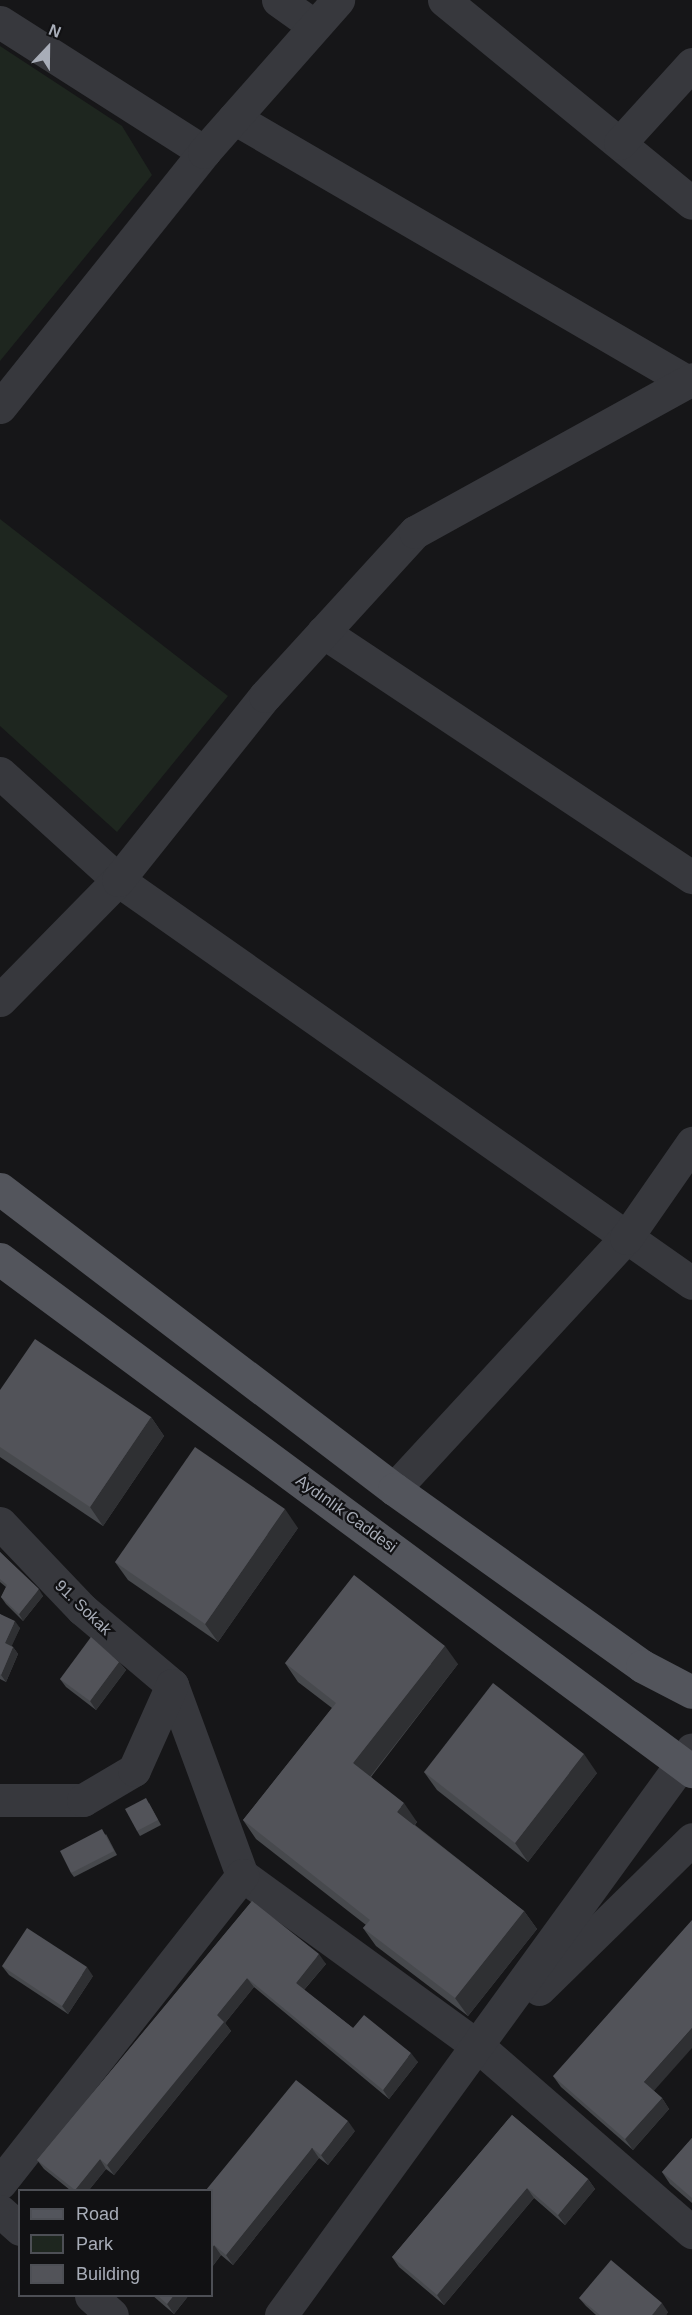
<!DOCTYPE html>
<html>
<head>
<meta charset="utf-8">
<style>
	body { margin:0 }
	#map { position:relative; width:692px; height:2315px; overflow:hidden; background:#161618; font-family:Arial,sans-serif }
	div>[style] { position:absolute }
	.green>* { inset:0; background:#1e261f }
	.minor>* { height:33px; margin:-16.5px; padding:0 16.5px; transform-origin:16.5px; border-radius:16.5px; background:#37383d }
	.major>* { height:33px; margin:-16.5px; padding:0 16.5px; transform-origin:16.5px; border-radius:16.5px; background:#53555c }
	.wall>* { inset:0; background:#47494d }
	.shaded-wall>* { inset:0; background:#2f3033 }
	.building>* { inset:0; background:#525359 }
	span { translate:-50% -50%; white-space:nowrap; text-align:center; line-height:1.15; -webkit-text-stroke:4.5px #111113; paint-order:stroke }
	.street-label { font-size:16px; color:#a8adb8 }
	.legend { position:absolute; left:18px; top:2189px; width:195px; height:108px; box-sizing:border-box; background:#111113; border:2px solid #4d4f55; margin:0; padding:8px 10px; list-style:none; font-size:18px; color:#a8adb8 }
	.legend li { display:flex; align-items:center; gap:12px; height:30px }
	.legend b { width:30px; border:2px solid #4d4f55 }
	.north { position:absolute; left:18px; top:18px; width:60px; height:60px; -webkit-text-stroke:4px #111113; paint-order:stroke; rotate:22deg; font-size:16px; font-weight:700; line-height:24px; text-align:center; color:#a8adb8 }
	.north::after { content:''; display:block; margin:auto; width:21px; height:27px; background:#a8adb8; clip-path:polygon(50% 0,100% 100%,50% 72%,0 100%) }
</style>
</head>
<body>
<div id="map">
	<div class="green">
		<i style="clip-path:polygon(0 46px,122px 126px,152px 175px,0 361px)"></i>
		<i style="clip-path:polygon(0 519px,228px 696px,117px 832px,0 726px)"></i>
	</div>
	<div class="minor">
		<i style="left:278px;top:0;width:43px;rotate:35.5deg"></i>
		<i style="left:444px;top:0;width:320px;rotate:39.3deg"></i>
		<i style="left:0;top:22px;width:242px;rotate:32.5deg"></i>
		<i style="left:234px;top:118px;width:523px;rotate:30.19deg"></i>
		<i style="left:620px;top:143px;width:107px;rotate:-47.7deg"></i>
		<i style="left:0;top:407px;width:327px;rotate:-51.3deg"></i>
		<i style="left:204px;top:152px;width:203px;rotate:-48.6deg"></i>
		<i style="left:323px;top:632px;width:443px;rotate:33.6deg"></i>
		<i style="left:0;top:773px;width:159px;rotate:42.2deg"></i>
		<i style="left:118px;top:880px;width:701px;rotate:35.07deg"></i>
		<i style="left:0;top:1000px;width:168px;rotate:-45.5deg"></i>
		<i style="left:118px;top:880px;width:236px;rotate:-51.4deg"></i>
		<i style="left:265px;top:696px;width:222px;rotate:-47.6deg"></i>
		<i style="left:415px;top:532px;width:316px;rotate:-28.9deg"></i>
		<i style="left:394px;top:1489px;width:342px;rotate:-47.3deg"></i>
		<i style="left:626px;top:1238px;width:116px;rotate:-55.2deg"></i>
		<i style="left:0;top:1523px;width:119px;rotate:46.4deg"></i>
		<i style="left:82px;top:1609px;width:118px;rotate:40.2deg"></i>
		<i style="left:172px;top:1685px;width:202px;rotate:69.8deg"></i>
		<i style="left:242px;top:1875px;width:294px;rotate:36deg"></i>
		<i style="left:480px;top:2048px;width:281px;rotate:41deg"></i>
		<i style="left:0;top:1800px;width:83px"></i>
		<i style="left:83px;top:1800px;width:59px;rotate:-30.5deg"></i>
		<i style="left:134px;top:1770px;width:93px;rotate:-65.9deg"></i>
		<i style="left:539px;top:1989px;width:214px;rotate:-44.4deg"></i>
		<i style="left:0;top:2183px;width:392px;rotate:-51.8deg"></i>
		<i style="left:0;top:2211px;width:27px;rotate:42deg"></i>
		<i style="left:91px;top:2296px;width:28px;rotate:42deg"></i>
		<i style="left:281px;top:2315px;width:699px;rotate:-54.01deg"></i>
	</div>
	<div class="major">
		<i style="left:0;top:1189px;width:495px;rotate:37.3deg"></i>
		<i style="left:394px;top:1489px;width:305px;rotate:35.5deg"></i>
		<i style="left:642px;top:1666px;width:56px;rotate:27.5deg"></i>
		<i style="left:0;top:1259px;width:861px;rotate:36.5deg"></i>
	</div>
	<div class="wall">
		<i style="clip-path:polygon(0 1390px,151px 1417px,164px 1436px,103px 1526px,0 1457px)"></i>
		<i style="clip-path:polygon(298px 1528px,218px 1642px,128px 1580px,115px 1562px)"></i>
		<i style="clip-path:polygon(0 1552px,43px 1596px,23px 1621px,6px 1604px,1px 1597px,6px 1587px,0 1582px)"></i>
		<i style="clip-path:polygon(0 1614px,20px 1628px,11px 1646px,13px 1647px,18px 1654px,6px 1682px,0 1679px)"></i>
		<i style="clip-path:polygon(119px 1662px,126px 1670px,96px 1710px,66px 1687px,60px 1679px)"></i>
		<i style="clip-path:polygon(285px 1663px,458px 1664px,371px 1777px,417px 1822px,415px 1825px,524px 1911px,537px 1929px,468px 2016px,376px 1946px,363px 1928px,366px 1925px,256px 1839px,243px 1820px,332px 1708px,298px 1682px)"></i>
		<i style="clip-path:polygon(424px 1772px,597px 1773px,528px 1862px,437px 1790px)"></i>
		<i style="clip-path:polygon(149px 1803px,161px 1825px,140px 1836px,137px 1831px)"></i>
		<i style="clip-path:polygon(106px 1834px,117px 1855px,74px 1877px,71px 1873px)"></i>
		<i style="clip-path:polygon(252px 1901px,326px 1964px,304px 1990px,353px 2028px,418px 2062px,389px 2099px,254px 1987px,225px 2023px,231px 2031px,114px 2175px,106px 2169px,89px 2190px,70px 2190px,44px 2169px,37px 2160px)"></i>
		<i style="clip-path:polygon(2px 1966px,93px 1976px,68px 2014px,9px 1975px)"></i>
		<i style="clip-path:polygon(553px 2076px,654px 2091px,662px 2098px,669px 2109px,633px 2150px,561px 2087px)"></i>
		<i style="clip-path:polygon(512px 2115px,588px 2179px,595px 2189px,565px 2225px,534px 2198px,444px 2305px,399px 2267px,392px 2257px)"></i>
		<i style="clip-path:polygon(355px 2131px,328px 2165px,319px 2158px,233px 2265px,221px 2255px,212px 2267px,212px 2190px)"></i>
		<i style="clip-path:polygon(692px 2138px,692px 2203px,670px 2184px,662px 2172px)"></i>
		<i style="clip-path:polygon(152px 2295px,189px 2295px,174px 2314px)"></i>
		<i style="clip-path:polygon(579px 2298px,668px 2312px,666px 2315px,596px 2315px,586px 2306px)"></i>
	</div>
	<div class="shaded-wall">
		<i style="clip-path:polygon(151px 1417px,164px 1436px,103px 1526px,90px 1507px)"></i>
		<i style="clip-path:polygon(285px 1509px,298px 1528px,218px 1642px,205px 1624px)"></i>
		<i style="clip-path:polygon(39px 1589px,43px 1596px,23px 1621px,19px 1614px)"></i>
		<i style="clip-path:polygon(15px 1621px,20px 1628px,10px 1650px,5px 1643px)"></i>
		<i style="clip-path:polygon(445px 1646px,458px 1664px,366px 1782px,353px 1763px)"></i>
		<i style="clip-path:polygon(13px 1647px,18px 1654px,6px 1682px,1px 1675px)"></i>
		<i style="clip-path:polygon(119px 1662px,126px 1670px,96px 1710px,90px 1701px)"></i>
		<i style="clip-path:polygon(584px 1754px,597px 1773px,528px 1862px,515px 1843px)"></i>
		<i style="clip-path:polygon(404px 1803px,417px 1822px,410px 1830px,397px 1812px)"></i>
		<i style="clip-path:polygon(524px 1911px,537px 1929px,468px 2016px,455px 1998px)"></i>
		<i style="clip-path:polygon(319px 1954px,326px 1964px,302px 1992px,296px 1983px)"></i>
		<i style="clip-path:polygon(87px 1967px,93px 1976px,68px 2014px,62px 2006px)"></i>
		<i style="clip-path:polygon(247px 1978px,254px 1987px,225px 2023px,231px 2031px,114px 2175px,107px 2165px,217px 2015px)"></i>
		<i style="clip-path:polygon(692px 2028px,692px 2048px,652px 2093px,644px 2082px)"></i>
		<i style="clip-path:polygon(411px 2053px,418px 2062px,389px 2099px,383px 2090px)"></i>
		<i style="clip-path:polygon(662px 2098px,669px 2109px,633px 2150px,625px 2139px)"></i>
		<i style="clip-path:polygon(348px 2121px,355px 2131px,328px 2165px,321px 2155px)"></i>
		<i style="clip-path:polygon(312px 2148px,319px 2158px,233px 2265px,226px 2255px)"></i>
		<i style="clip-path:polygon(100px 2159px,106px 2169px,89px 2190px,75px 2190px)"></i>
		<i style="clip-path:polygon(588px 2179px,595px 2189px,565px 2225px,558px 2215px)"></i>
		<i style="clip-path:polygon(527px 2188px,534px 2198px,444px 2305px,437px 2295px)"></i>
		<i style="clip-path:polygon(214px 2245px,221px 2255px,212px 2267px,212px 2248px)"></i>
		<i style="clip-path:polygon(174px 2295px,189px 2295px,174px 2314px,167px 2304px)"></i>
		<i style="clip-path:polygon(662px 2303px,668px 2312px,666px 2315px,652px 2315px)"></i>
	</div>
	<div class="building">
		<i style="clip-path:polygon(35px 1339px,151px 1417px,90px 1507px,0 1447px,0 1390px)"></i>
		<i style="clip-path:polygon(195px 1447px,285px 1509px,205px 1624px,115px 1562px)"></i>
		<i style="clip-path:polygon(0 1552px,39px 1589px,19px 1614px,1px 1597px,7px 1585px,0 1579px)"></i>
		<i style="clip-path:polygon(354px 1575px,445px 1646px,353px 1763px,404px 1803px,397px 1812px,524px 1911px,455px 1998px,363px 1928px,370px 1920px,243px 1820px,336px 1703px,285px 1663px)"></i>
		<i style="clip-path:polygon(0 1614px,15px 1621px,5px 1643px,13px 1647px,1px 1675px,0 1674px)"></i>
		<i style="clip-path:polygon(91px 1637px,119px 1662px,90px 1701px,60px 1679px)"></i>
		<i style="clip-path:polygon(493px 1683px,584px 1754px,515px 1843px,424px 1772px)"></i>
		<i style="clip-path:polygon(146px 1798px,158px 1820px,137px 1831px,125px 1809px)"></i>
		<i style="clip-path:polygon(102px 1829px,114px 1851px,71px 1873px,60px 1851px)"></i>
		<i style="clip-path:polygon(252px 1901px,319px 1954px,296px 1983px,353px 2028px,364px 2015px,411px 2053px,383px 2090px,247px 1978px,217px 2015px,224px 2022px,107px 2165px,100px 2159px,75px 2190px,37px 2160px)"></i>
		<i style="clip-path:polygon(692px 1920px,692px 2028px,644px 2082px,662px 2098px,625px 2139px,553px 2076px)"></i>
		<i style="clip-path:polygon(27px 1928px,87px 1967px,62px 2006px,2px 1966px)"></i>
		<i style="clip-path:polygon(296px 2080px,348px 2121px,321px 2155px,312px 2148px,226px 2255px,214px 2245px,212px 2248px,212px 2190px,206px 2190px)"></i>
		<i style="clip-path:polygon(512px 2115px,588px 2179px,558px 2215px,527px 2188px,437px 2295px,392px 2257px)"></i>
		<i style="clip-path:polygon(692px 2138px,692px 2198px,662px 2172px)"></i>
		<i style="clip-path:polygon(611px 2260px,662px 2303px,652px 2315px,600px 2315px,579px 2298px)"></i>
		<i style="clip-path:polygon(157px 2295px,174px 2295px,167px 2304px)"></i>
	</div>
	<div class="street-label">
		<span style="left:346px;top:1514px;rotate:36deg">Aydınlık Caddesi</span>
		<span style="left:83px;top:1608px;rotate:44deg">91. Sokak</span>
	</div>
	<ul class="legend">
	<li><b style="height:8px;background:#53555c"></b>Road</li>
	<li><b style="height:16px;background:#1e261f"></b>Park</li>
	<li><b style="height:16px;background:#525359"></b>Building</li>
	</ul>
	<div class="north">N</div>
</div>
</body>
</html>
